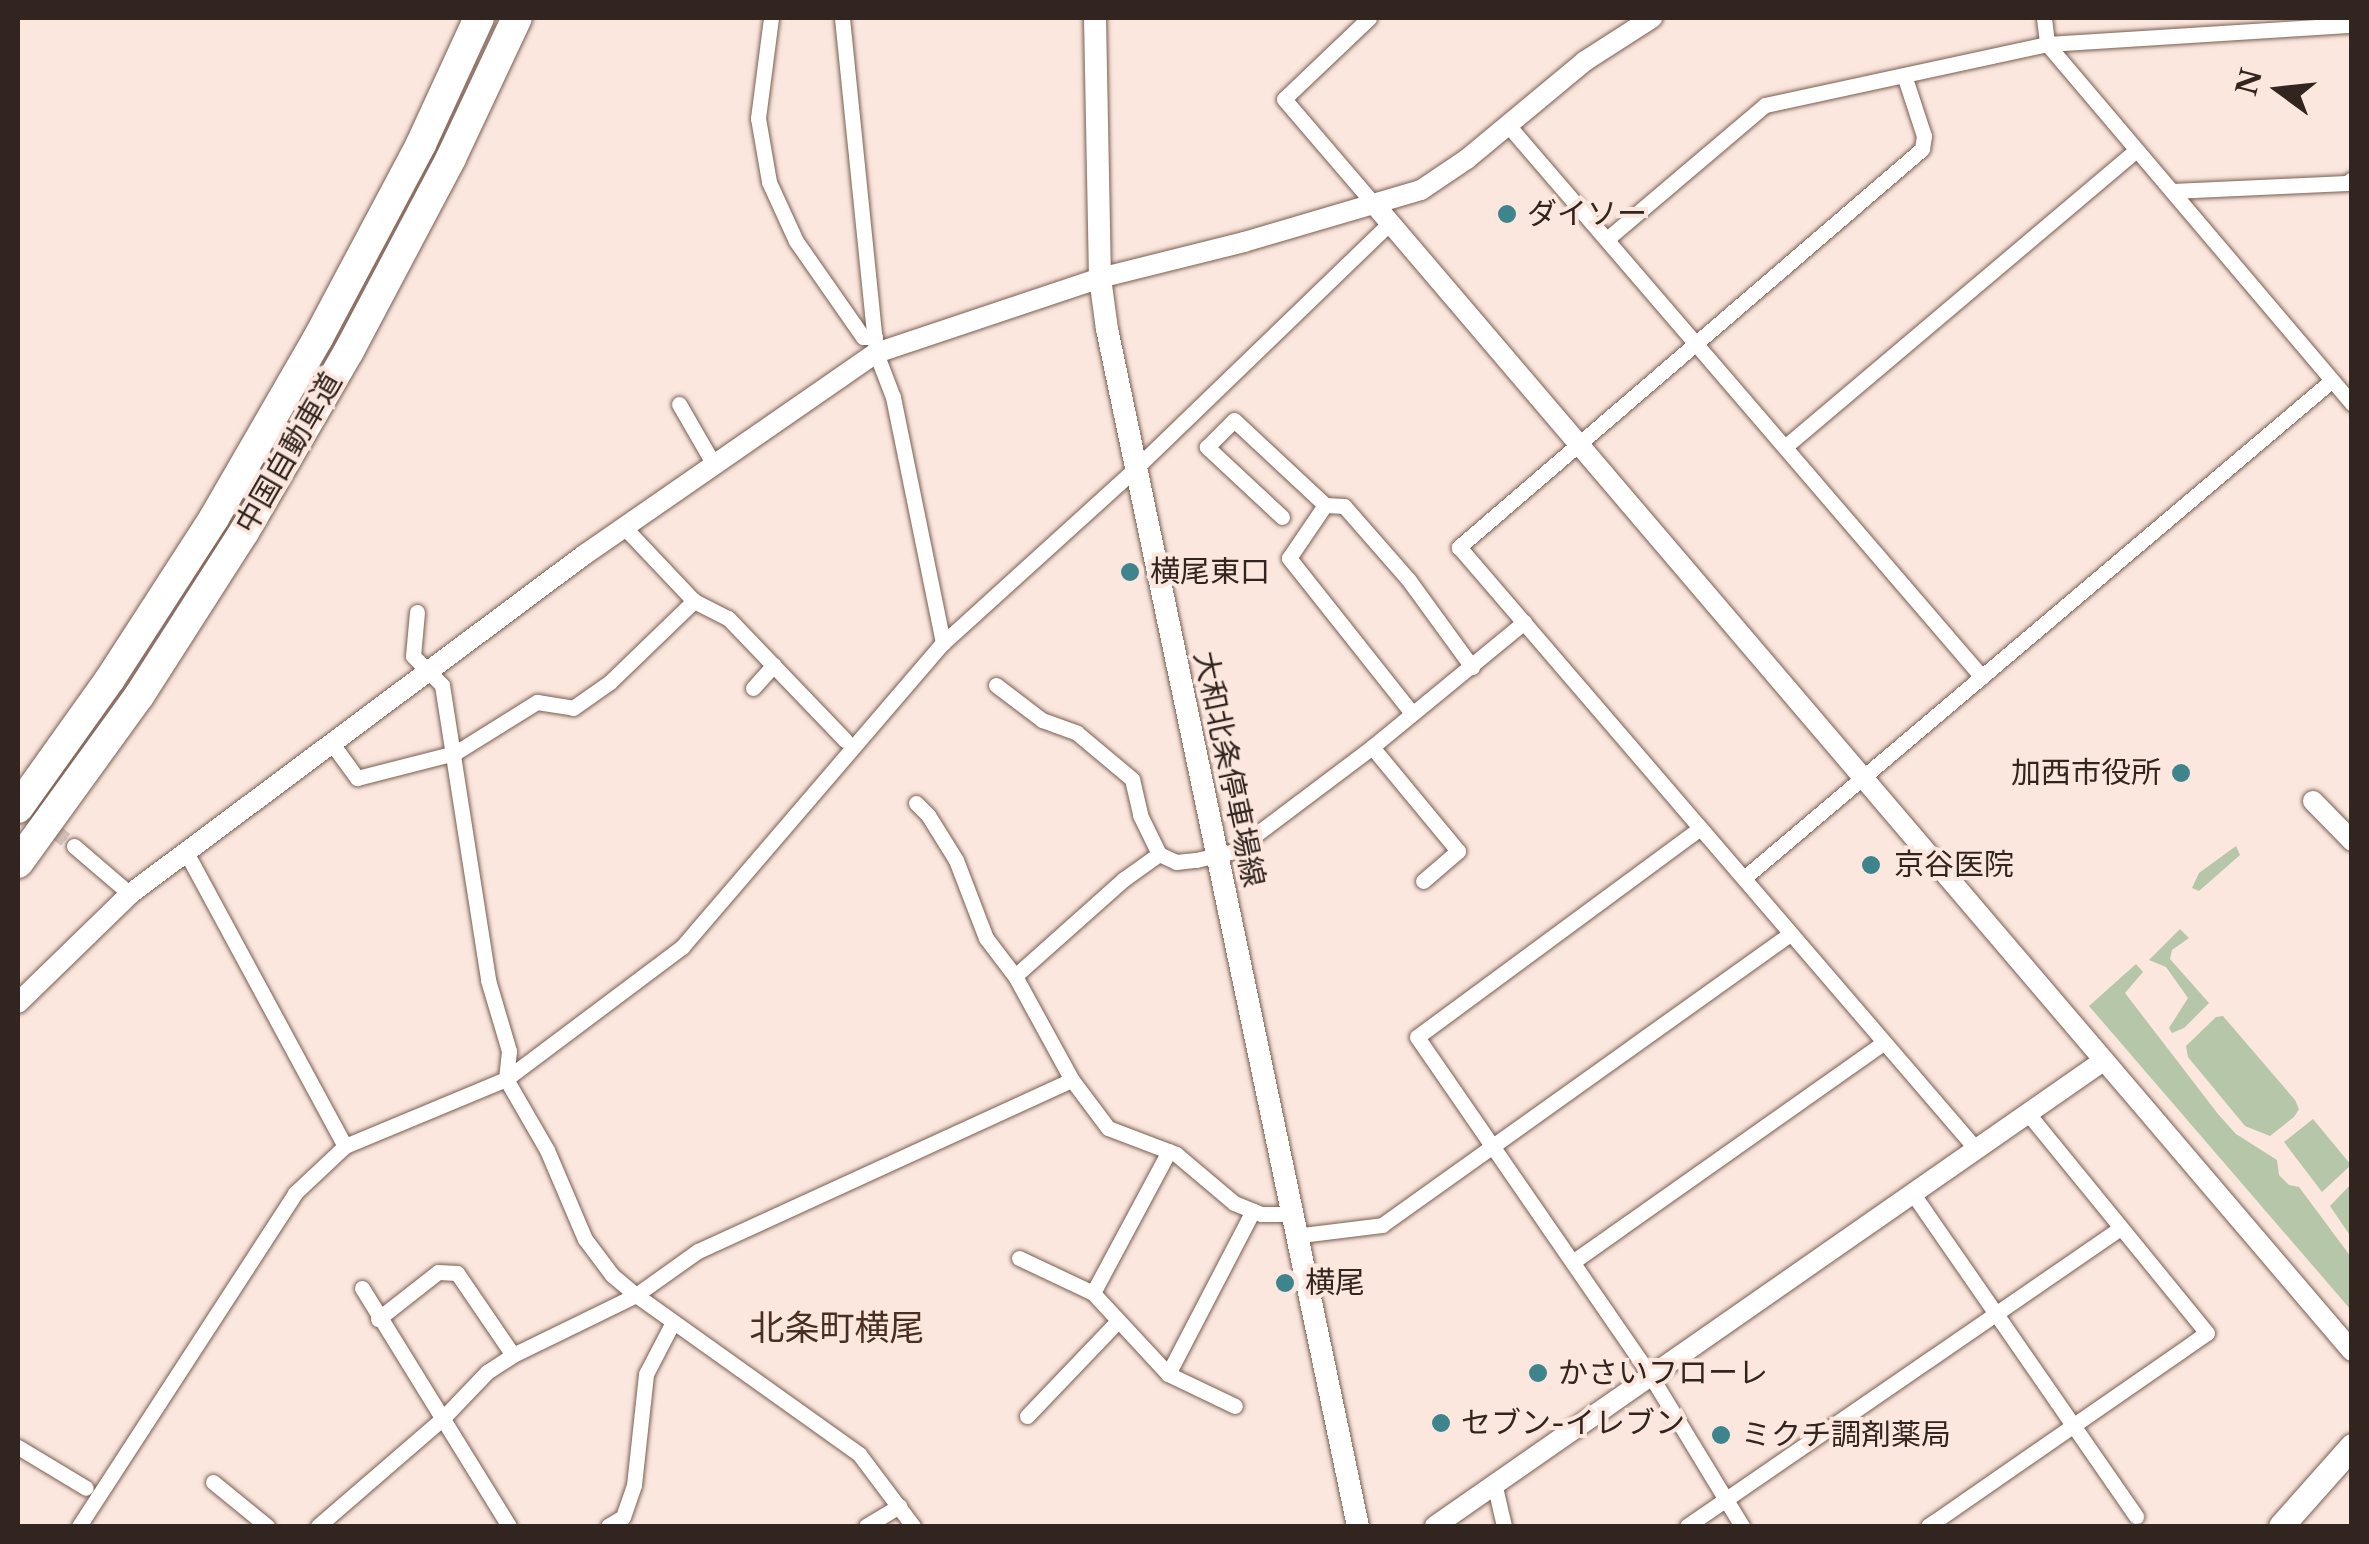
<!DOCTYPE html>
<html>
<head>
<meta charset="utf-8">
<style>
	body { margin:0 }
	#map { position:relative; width:2369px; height:1544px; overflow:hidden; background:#fbe7de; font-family:"Libre Baskerville","Noto Sans JP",serif }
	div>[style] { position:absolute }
	.green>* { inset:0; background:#b5c6a9 }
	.minor-tunnel>* { height:15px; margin-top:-7.5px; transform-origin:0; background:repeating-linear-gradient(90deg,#d3c0b8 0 15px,transparent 0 23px) }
	.roads { filter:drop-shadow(0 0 2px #7a5d50) drop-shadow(0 0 2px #7a5d50) }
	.minor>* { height:15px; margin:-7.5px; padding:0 7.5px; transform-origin:7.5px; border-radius:7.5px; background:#fff }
	.tertiary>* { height:20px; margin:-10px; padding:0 10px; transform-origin:10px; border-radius:10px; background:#fff }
	.secondary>* { height:22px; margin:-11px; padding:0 11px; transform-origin:11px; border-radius:11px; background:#fff }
	.primary>* { height:25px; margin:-12.5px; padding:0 12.5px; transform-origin:12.5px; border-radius:12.5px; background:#fff }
	.motorway>* { height:30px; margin:-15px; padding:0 15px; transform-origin:15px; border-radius:15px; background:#fff }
	.dots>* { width:28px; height:28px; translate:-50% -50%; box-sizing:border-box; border:5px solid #fbe7de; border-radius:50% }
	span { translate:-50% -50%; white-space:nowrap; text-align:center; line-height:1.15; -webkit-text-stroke:8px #fbe7de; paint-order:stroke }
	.poi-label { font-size:30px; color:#322520 }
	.left { translate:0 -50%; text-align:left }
	.right { translate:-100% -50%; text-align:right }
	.street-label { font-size:30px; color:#322520 }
	.quarter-label { font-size:35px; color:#492f23 }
	.frame { position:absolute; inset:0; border:20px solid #322520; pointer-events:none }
	.north { position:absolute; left:2229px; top:40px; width:100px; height:100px; -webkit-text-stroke:8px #fbe7de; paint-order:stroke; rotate:285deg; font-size:28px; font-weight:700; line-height:40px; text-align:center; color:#322520 }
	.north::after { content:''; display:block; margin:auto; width:35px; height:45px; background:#322520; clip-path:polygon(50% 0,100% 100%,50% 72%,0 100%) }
</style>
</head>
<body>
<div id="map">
	<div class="green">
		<i style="clip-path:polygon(2236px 846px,2240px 855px,2199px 891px,2192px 888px,2199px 873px)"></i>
		<i style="clip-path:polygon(2180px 929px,2189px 938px,2172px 950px,2170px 959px,2209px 1003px,2184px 1028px,2172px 1033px,2169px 1028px,2188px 998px,2166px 967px,2149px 960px)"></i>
		<i style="clip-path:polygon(2136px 964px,2143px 972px,2125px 993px,2218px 1114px,2236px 1134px,2277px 1160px,2279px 1175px,2289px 1185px,2299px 1187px,2351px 1257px,2351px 1310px,2089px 1006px)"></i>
		<i style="clip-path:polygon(2223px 1016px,2295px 1100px,2299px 1109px,2294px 1117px,2270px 1136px,2245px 1126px,2188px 1057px,2186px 1046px,2216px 1017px)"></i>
		<i style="clip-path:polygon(2313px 1119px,2351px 1165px,2322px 1192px,2284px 1142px)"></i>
		<i style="clip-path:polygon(2351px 1184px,2351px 1237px,2330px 1206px)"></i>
	</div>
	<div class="minor-tunnel">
		<i style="left:18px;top:801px;width:72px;rotate:38.8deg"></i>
	</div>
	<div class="roads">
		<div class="minor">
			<i style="left:771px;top:18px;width:101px;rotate:97.4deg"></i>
			<i style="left:758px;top:118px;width:65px;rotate:80.2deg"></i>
			<i style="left:769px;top:182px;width:65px;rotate:65.4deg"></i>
			<i style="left:796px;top:241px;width:117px;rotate:55.1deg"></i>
			<i style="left:863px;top:337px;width:12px"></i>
			<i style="left:842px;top:18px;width:337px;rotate:84.2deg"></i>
			<i style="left:876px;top:353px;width:47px;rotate:68.9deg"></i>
			<i style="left:893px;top:397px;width:251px;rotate:78.5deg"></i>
			<i style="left:1369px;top:18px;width:117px;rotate:136.4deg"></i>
			<i style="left:1284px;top:99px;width:138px;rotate:49.4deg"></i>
			<i style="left:2044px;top:18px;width:26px;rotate:83deg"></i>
			<i style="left:2047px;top:44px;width:472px;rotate:49.7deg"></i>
			<i style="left:1904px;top:75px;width:64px;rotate:71.8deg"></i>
			<i style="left:1924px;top:136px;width:13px;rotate:99deg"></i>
			<i style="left:1922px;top:149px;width:611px;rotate:139.32deg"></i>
			<i style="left:1459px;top:547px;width:795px;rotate:49.34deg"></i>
			<i style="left:1507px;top:124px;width:729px;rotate:49.34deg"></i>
			<i style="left:2172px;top:191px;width:175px;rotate:-2.6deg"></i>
			<i style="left:2347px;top:183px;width:6px;rotate:-39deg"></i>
			<i style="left:1607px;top:239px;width:207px;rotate:-40.3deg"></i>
			<i style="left:1765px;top:105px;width:289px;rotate:-12.2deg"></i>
			<i style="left:2047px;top:44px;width:306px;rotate:-3.6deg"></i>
			<i style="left:679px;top:404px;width:68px;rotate:60deg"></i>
			<i style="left:1786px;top:446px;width:457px;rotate:-40.2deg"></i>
			<i style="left:1325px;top:505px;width:64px;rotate:124.2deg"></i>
			<i style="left:1289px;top:558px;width:198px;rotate:51.6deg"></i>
			<i style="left:1282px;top:517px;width:103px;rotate:-137deg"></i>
			<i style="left:1207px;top:447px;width:38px;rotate:-45deg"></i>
			<i style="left:1234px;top:420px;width:125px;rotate:43deg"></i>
			<i style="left:1325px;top:505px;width:19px;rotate:3deg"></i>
			<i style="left:1344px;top:506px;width:97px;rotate:48.8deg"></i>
			<i style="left:1408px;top:579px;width:109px;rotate:54deg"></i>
			<i style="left:624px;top:527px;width:102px;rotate:46.6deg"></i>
			<i style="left:694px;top:601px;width:38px;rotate:27deg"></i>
			<i style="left:728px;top:618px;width:169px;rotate:46.2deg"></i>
			<i style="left:417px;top:612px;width:44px;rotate:95.2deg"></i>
			<i style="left:413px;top:656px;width:41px;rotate:45deg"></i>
			<i style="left:442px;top:685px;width:299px;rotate:81.1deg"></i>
			<i style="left:488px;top:980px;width:74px;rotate:73.5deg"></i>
			<i style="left:509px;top:1051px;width:28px;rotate:96deg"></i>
			<i style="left:506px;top:1079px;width:82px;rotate:60deg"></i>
			<i style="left:547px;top:1150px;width:97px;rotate:66.9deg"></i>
			<i style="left:585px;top:1239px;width:45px;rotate:53.1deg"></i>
			<i style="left:612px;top:1275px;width:31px;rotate:40deg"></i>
			<i style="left:636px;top:1295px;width:274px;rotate:35.5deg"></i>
			<i style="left:859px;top:1454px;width:90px;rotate:53.1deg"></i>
			<i style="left:996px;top:685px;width:58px;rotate:37.3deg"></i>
			<i style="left:1042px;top:720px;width:37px;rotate:20deg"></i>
			<i style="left:1077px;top:733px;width:72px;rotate:39.9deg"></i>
			<i style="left:1132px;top:779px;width:37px;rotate:77deg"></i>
			<i style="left:1140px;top:815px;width:43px;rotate:64deg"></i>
			<i style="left:1159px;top:854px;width:19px;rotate:25deg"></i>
			<i style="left:1176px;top:862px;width:20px;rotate:-6deg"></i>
			<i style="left:1196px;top:860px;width:39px;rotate:-13deg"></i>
			<i style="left:1234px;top:851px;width:173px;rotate:-37deg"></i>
			<i style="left:1372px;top:747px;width:197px;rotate:-39.4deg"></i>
			<i style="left:753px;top:688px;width:31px;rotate:-48deg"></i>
			<i style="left:333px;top:745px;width:41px;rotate:54deg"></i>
			<i style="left:357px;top:778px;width:101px;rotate:-14.3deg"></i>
			<i style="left:455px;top:753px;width:97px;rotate:-31.9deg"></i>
			<i style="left:537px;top:702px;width:36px;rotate:9deg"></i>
			<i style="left:573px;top:708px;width:45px;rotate:-35.1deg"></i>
			<i style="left:610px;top:682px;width:117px;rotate:-44deg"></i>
			<i style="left:1372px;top:747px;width:135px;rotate:50.4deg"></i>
			<i style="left:1458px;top:851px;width:46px;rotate:139.4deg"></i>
			<i style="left:916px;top:803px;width:17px;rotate:45deg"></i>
			<i style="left:928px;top:815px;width:53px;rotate:58.1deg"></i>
			<i style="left:956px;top:860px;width:84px;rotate:69deg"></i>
			<i style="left:986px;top:938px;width:48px;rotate:52.7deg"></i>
			<i style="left:1015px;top:976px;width:119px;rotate:61.3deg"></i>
			<i style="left:1072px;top:1080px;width:60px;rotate:53.1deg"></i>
			<i style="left:1108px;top:1128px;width:73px;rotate:20.9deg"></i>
			<i style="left:1176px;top:1154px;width:76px;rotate:40.2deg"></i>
			<i style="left:1234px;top:1203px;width:29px;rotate:22deg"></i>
			<i style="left:1261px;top:1214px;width:28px"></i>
			<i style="left:1699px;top:829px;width:350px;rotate:143.6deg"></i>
			<i style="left:1417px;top:1037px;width:414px;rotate:55.4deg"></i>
			<i style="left:1652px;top:1378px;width:173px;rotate:58.7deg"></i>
			<i style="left:74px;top:846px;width:74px;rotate:40.6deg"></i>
			<i style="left:187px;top:854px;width:332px;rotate:61.6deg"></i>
			<i style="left:1744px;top:878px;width:769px;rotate:-40.25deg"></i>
			<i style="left:1015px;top:976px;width:146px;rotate:-41.7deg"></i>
			<i style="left:1124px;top:879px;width:43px;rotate:-35.5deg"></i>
			<i style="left:1169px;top:1151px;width:161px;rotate:118.2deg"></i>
			<i style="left:1093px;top:1293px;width:110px;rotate:47.2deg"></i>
			<i style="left:1168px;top:1374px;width:184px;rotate:-62.5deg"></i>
			<i style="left:1913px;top:1194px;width:392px;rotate:55.3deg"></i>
			<i style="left:1294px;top:1236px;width:89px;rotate:-7.1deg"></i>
			<i style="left:1382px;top:1225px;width:500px;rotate:-35.5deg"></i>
			<i style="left:1019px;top:1258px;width:82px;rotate:25.3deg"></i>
			<i style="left:1574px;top:1261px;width:378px;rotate:-35.2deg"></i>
			<i style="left:362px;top:1288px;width:280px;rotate:58.3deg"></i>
			<i style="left:378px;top:1319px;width:76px;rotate:-38.1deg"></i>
			<i style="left:438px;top:1272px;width:19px;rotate:3deg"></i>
			<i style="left:457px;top:1273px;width:99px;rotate:55.7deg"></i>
			<i style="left:1168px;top:1374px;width:74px;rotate:25.5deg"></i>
			<i style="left:1027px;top:1416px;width:129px;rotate:-46.3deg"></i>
			<i style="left:18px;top:1447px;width:79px;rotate:31.1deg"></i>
			<i style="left:213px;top:1482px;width:70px;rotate:39.2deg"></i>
			<i style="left:1495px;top:1487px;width:40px;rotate:77deg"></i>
			<i style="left:79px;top:1526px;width:397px;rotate:-57deg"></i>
			<i style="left:295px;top:1193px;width:69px;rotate:-43.2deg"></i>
			<i style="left:345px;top:1146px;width:174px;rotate:-22.6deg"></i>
			<i style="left:506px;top:1079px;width:220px;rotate:-36.9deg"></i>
			<i style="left:682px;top:947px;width:401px;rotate:-49.4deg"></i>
			<i style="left:943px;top:643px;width:261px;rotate:-42.2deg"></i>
			<i style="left:1136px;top:468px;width:353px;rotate:-44deg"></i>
			<i style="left:318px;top:1526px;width:165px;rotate:-40.8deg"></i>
			<i style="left:443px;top:1418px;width:64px;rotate:-46.3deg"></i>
			<i style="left:487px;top:1372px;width:31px;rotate:-33deg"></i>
			<i style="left:513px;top:1355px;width:137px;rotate:-26deg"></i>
			<i style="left:636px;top:1295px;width:76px;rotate:-35.4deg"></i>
			<i style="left:698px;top:1251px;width:411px;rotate:-24.6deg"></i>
			<i style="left:608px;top:1526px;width:17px;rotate:-31deg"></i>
			<i style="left:623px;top:1517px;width:34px;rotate:-71deg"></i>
			<i style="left:634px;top:1485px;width:112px;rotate:-83.8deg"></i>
			<i style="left:646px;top:1374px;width:56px;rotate:-62.5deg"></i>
			<i style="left:866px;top:1526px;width:39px;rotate:-31deg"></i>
			<i style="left:1687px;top:1526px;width:524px;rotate:-34.51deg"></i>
			<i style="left:1928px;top:1526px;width:339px;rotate:-34.7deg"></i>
			<i style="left:2207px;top:1333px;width:281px;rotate:-129.2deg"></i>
		</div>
		<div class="tertiary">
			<i style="left:1374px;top:204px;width:1507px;rotate:49.55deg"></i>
			<i style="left:2313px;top:801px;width:56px;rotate:45.7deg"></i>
			<i style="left:18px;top:1003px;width:156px;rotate:-44.2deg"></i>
			<i style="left:130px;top:894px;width:567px;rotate:-36.75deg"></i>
			<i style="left:584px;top:555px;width:355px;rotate:-34.7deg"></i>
			<i style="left:876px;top:353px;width:236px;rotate:-18.5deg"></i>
			<i style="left:1100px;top:278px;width:148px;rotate:-14deg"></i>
			<i style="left:1244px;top:242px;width:184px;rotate:-16.4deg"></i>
			<i style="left:1421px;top:190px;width:55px;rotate:-34deg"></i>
			<i style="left:1467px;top:159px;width:153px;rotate:-39.7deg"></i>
			<i style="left:1585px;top:61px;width:80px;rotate:-32.7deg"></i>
			<i style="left:1435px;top:1526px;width:814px;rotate:-34.84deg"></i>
		</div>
		<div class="secondary">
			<i style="left:1095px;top:18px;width:260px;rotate:88.9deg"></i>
			<i style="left:1100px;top:278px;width:51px;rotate:82.2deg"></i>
			<i style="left:1107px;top:329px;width:1223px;rotate:78.16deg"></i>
		</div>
		<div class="primary">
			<i style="left:2281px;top:1526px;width:107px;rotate:-48.4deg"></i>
		</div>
		<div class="motorway">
			<i style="left:18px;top:808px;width:158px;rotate:-54.5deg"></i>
			<i style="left:110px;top:679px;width:192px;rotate:-57.1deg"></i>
			<i style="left:214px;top:518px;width:208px;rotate:-60deg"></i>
			<i style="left:318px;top:338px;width:220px;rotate:-62deg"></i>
			<i style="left:421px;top:144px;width:139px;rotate:-65.3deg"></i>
			<i style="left:18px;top:863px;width:206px;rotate:-54.1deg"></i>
			<i style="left:139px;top:696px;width:195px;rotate:-57.4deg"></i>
			<i style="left:244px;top:532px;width:209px;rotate:-59.9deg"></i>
			<i style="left:349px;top:351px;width:218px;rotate:-62.1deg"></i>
			<i style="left:451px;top:158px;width:155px;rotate:-64.8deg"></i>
		</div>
	</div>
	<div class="dots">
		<i style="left:1507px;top:214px;background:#3d848c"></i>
		<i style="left:1130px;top:572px;background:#3d848c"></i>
		<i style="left:2181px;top:773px;background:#3d848c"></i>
		<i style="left:1871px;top:865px;background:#3d848c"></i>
		<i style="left:1285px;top:1283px;background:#3d848c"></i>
		<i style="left:1538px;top:1373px;background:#3d848c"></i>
		<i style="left:1441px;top:1423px;background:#3d848c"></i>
		<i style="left:1721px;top:1435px;background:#3d848c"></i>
	</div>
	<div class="poi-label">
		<span class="left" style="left:1527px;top:214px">ダイソー</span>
		<span class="left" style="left:1150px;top:572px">横尾東口</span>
		<span class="right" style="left:2161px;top:773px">加西市役所</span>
		<span class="left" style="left:1894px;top:865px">京谷医院</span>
		<span class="left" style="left:1305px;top:1283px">横尾</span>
		<span class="left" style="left:1558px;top:1373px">かさいフローレ</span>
		<span class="left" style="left:1461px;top:1423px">セブン-イレブン</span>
		<span class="left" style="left:1741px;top:1435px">ミクチ調剤薬局</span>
	</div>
	<div class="street-label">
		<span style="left:289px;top:453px;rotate:-60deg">中国自動車道</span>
		<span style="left:1229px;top:769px;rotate:78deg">大和北条停車場線</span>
	</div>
	<div class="quarter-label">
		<span style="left:837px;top:1328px">北条町横尾</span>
	</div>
	<div class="frame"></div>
	<div class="north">N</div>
</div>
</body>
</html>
